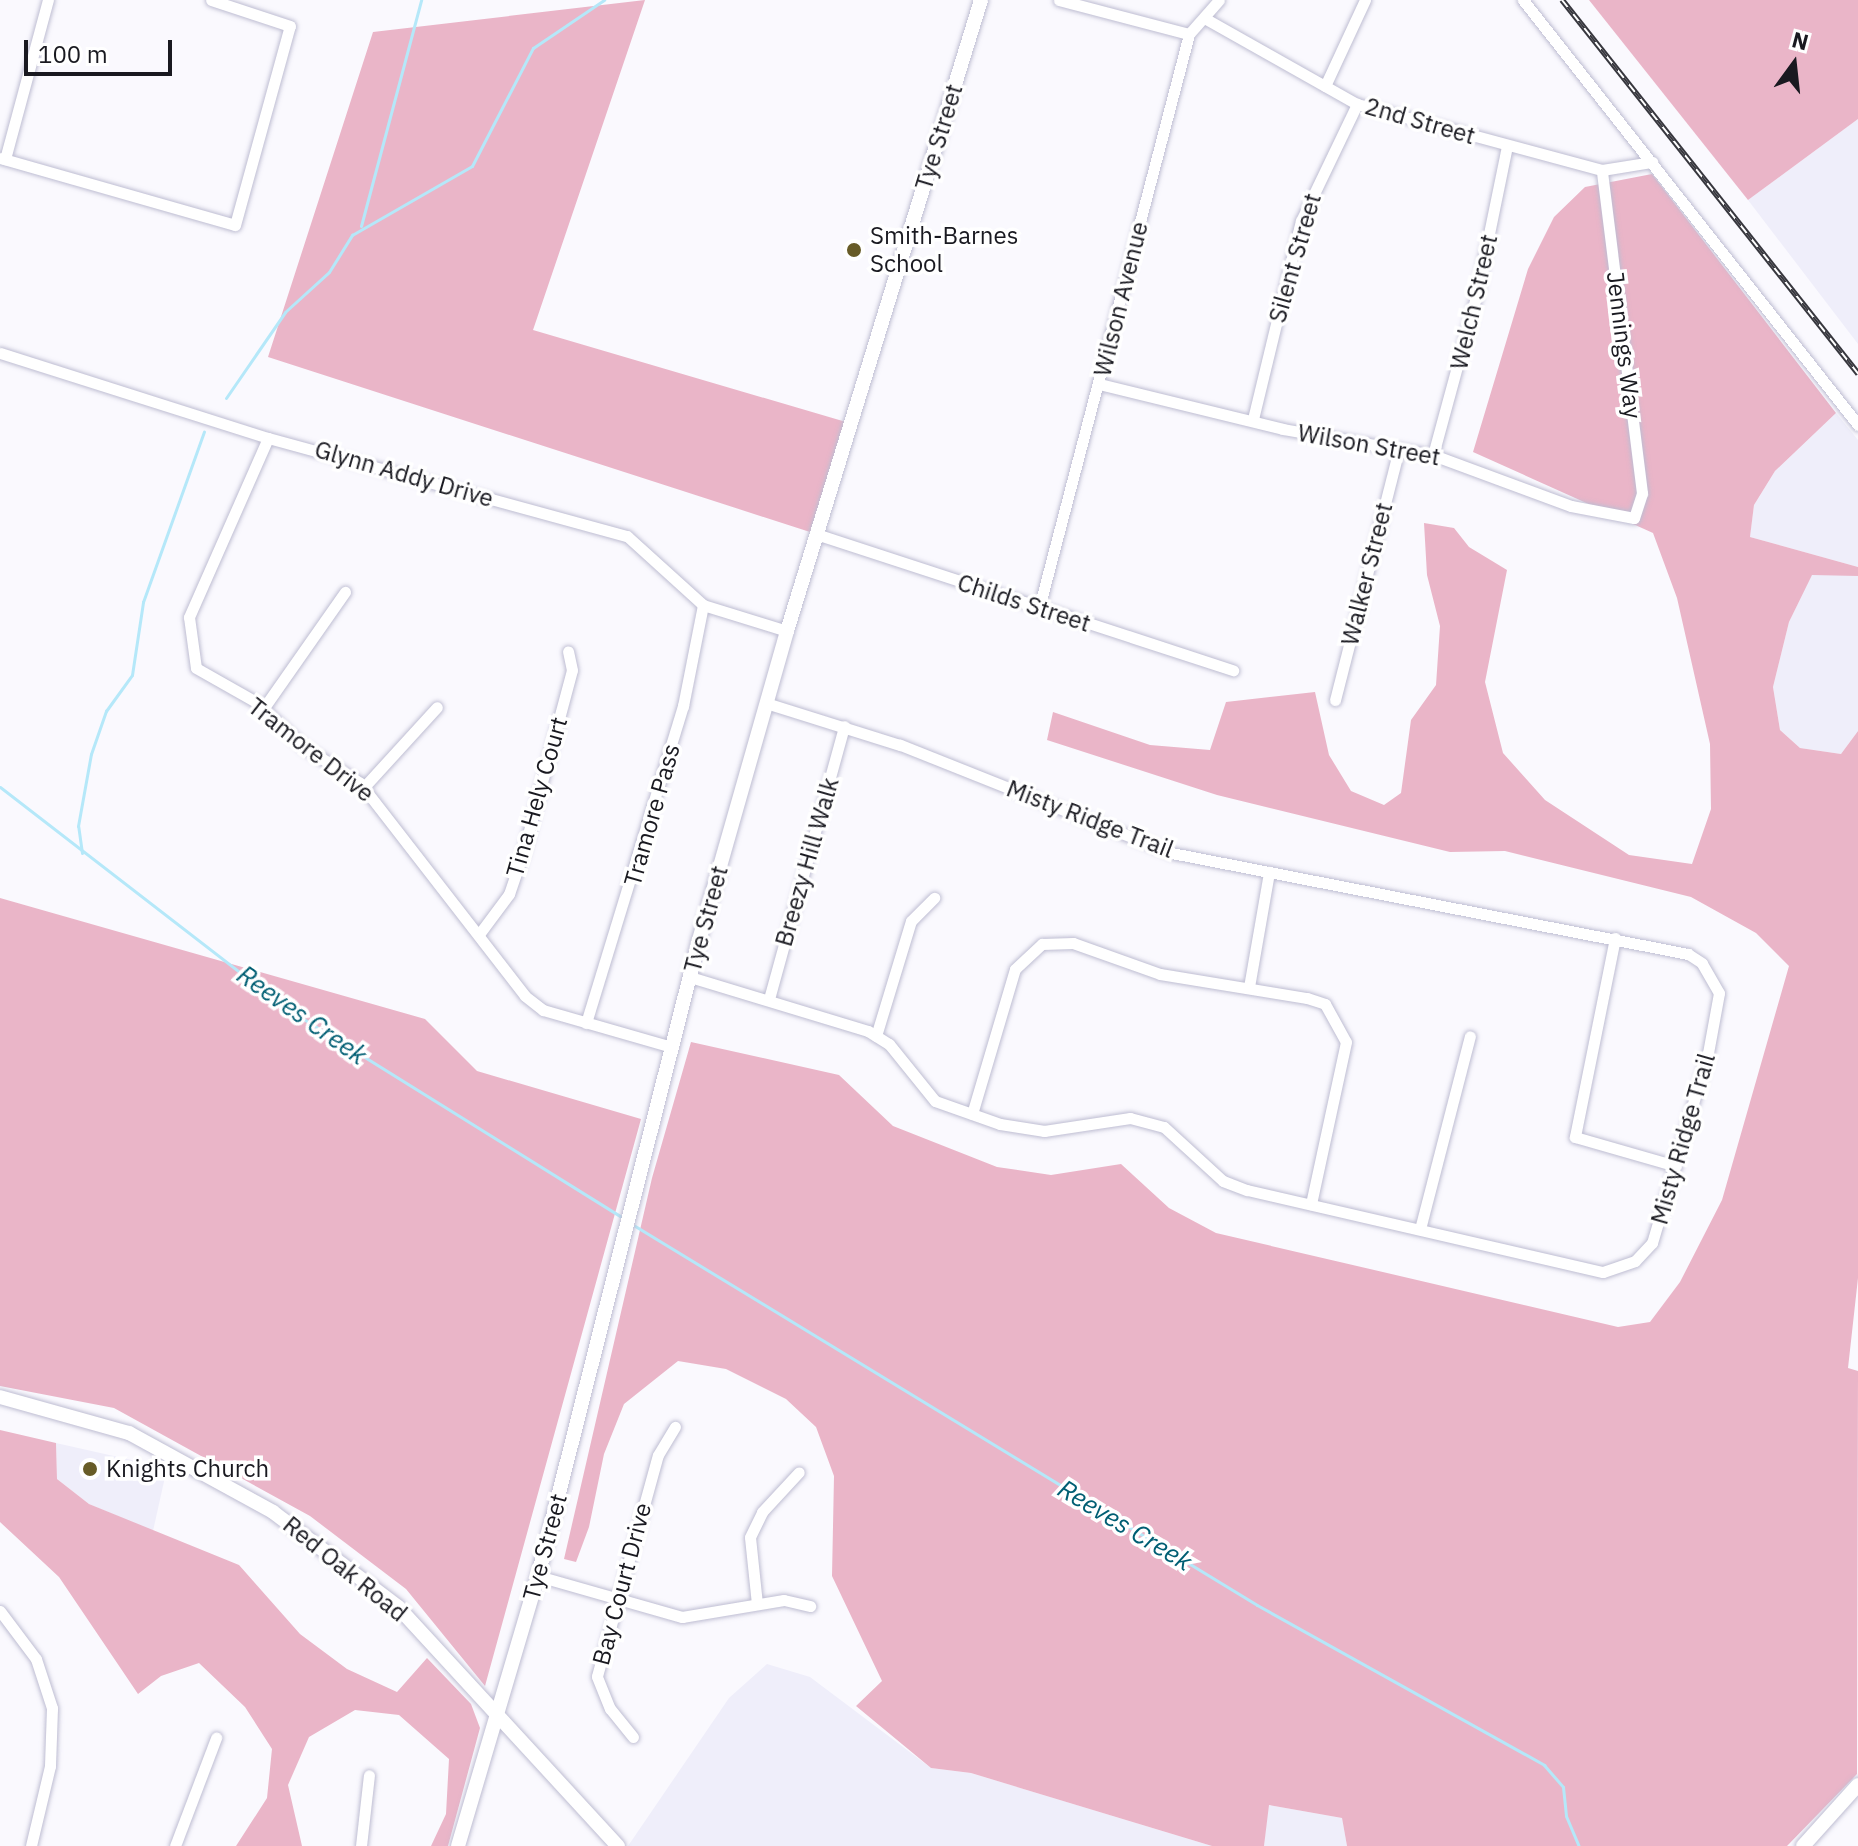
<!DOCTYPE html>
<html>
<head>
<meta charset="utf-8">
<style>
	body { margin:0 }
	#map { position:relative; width:1858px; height:1846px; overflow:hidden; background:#faf9fe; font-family:"IBM Plex Sans",sans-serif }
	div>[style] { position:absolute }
	.built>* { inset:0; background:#efeefa }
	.green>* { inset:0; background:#eab5c8 }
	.stream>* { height:3px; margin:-1.5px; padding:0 1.5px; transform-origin:1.5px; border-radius:1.5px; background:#b5e8f9 }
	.roads { filter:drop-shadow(0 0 2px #bebdd2) drop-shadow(0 0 2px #bebdd2) }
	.minor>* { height:11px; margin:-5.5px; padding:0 5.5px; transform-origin:5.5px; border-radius:5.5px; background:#fff }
	.tertiary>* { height:14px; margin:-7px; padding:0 7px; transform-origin:7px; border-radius:7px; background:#fff }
	.rail>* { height:6px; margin-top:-3px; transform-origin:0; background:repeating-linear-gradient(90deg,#fff 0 9px,#37373e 0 18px); box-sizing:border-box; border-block:2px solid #37373e }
	.dots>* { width:22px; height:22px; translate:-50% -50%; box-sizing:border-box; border:4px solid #fff; border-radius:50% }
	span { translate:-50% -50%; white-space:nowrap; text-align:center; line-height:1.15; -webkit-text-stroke:7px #fff; paint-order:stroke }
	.street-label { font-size:24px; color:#191920 }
	.poi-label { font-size:24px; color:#191920 }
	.left { translate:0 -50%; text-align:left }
	.water-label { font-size:26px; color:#005e73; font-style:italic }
	.north { position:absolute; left:1754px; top:24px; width:80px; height:80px; -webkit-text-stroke:6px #fff; paint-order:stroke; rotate:15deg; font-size:22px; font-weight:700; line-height:32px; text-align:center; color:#191920 }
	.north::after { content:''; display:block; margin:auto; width:28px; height:36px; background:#191920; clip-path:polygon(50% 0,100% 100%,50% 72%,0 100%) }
	.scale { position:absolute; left:24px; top:40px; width:148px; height:36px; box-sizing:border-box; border:4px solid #191920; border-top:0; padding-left:10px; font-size:24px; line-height:28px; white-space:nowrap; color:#191920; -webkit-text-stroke:6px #fff; paint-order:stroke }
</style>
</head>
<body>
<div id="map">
	<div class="built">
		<i style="clip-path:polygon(1858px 119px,1858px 344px,1748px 200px)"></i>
		<i style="clip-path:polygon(1836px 413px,1858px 440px,1858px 567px,1750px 537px,1754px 505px,1775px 471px)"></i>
		<i style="clip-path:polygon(1839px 571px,1858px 576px,1858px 731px,1841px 754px,1800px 748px,1780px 730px,1773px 687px,1789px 622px,1812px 574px)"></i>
		<i style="clip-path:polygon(56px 1443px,167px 1468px,153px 1531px,89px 1504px,57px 1479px)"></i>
		<i style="clip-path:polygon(767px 1664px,810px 1677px,931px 1768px,971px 1773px,1212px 1846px,628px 1846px,729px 1698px)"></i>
		<i style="clip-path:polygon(1268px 1805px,1342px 1818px,1347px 1846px,1264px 1846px)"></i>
	</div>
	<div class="green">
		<i style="clip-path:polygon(645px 0,533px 330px,846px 422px,810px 532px,268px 357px,373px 32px)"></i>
		<i style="clip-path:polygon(1589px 0,1858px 0,1858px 119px,1748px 200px)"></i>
		<i style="clip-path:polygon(1652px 174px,1836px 413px,1775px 471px,1754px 505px,1750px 537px,1858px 567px,1858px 576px,1812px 575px,1789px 622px,1773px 687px,1780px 730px,1800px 748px,1841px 754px,1858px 731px,1858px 1278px,1848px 1368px,1858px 1371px,1857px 1774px,1787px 1846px,1347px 1846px,1342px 1818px,1269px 1805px,1264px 1846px,1212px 1846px,971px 1773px,931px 1768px,856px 1706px,882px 1681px,832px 1576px,834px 1476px,816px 1427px,786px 1399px,726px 1369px,678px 1361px,624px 1404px,604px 1454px,589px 1527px,576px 1562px,564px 1559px,652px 1178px,691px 1042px,839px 1075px,893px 1126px,997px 1167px,1051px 1175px,1121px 1164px,1169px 1208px,1216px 1233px,1618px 1327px,1650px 1322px,1680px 1282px,1722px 1200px,1789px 966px,1756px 933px,1691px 897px,1505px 851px,1450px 852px,1217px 795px,1047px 740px,1053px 712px,1150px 745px,1210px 750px,1226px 702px,1315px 692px,1329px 755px,1351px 791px,1384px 805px,1401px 793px,1411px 720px,1436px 685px,1440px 626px,1427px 575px,1424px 523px,1454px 528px,1469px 547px,1507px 570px,1485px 682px,1503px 753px,1545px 800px,1629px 855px,1692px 864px,1711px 809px,1710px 744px,1677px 598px,1653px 533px,1473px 452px,1528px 269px,1554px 217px,1585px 187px)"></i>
		<i style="clip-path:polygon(0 898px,425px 1019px,477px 1071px,641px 1119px,485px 1686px,406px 1589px,310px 1516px,114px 1408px,0 1386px)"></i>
		<i style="clip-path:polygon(0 1430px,56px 1443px,57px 1479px,89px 1504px,239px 1565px,300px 1634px,347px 1669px,397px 1692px,427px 1658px,471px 1704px,480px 1728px,448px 1846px,431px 1846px,446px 1814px,449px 1759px,399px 1715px,355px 1710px,309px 1737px,288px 1785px,302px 1846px,236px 1846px,267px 1798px,272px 1749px,245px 1707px,199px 1663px,161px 1676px,138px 1694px,59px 1577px,0 1522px)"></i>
	</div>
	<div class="stream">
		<i style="left:361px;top:226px;width:234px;rotate:-75.1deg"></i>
		<i style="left:226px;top:398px;width:104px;rotate:-55.5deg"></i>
		<i style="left:285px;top:312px;width:59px;rotate:-42.3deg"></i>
		<i style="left:329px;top:272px;width:44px;rotate:-58.1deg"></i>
		<i style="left:352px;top:235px;width:138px;rotate:-29.9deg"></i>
		<i style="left:472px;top:166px;width:133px;rotate:-62.7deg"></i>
		<i style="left:533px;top:48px;width:86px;rotate:-34.1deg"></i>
		<i style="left:0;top:787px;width:365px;rotate:37.7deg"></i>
		<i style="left:289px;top:1010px;width:391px;rotate:31.9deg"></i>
		<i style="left:82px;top:853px;width:27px;rotate:-98deg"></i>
		<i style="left:78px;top:826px;width:73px;rotate:-79.8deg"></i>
		<i style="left:91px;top:754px;width:46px;rotate:-70.8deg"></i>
		<i style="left:106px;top:711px;width:44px;rotate:-54.2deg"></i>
		<i style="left:132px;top:675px;width:74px;rotate:-81.4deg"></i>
		<i style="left:143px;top:602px;width:181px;rotate:-70.3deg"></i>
		<i style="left:635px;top:1226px;width:728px;rotate:31.35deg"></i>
		<i style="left:1257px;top:1605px;width:329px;rotate:29.1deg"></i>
		<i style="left:1544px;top:1765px;width:29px;rotate:49deg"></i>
		<i style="left:1563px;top:1787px;width:29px;rotate:84deg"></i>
		<i style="left:1566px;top:1816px;width:33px;rotate:67deg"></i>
	</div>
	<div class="roads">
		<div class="minor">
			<i style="left:1059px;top:0;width:134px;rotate:14.7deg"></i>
			<i style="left:1523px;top:0;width:541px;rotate:51.75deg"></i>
			<i style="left:1206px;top:19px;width:173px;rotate:29.4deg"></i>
			<i style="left:1357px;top:104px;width:254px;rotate:15.1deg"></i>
			<i style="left:1602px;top:170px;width:51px;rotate:-9.1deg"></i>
			<i style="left:1325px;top:86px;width:95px;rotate:-65.1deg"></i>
			<i style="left:0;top:158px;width:244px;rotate:15.9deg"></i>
			<i style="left:235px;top:225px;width:206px;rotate:-74.6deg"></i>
			<i style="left:290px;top:26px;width:83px;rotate:-161.8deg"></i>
			<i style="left:5px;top:159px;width:165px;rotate:-74.9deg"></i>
			<i style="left:0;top:353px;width:281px;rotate:17.6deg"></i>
			<i style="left:268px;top:438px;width:372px;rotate:15.3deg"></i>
			<i style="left:627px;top:536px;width:103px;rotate:42.2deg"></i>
			<i style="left:703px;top:605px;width:88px;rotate:17.2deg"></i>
			<i style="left:1099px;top:384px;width:189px;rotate:13.7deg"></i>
			<i style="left:1283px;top:429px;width:152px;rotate:9.8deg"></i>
			<i style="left:1433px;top:455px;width:147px;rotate:20.3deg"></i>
			<i style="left:1571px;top:506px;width:64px;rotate:10.8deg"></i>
			<i style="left:1634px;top:518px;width:26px;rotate:-72deg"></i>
			<i style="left:1642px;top:493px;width:325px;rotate:-97.1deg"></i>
			<i style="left:1253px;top:419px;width:204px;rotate:-76.4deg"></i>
			<i style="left:1301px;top:221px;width:130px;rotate:-64.4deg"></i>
			<i style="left:268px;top:438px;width:196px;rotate:113.8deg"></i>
			<i style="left:189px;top:617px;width:51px;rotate:82.2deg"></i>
			<i style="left:196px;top:668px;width:69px;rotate:29.5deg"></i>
			<i style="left:256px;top:702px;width:66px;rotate:43.2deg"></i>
			<i style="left:304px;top:747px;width:67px;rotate:32.7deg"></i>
			<i style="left:360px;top:783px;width:269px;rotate:52.2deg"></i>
			<i style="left:525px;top:996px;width:23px;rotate:38deg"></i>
			<i style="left:543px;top:1010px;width:134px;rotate:16deg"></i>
			<i style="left:1433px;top:455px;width:164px;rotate:-74.8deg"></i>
			<i style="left:1476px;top:297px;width:154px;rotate:-78.4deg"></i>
			<i style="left:816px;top:534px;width:439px;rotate:18.1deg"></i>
			<i style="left:1039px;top:608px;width:593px;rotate:-75.35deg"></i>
			<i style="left:1189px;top:34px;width:45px;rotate:-48.6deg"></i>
			<i style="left:1335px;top:700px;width:259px;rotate:-75.7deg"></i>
			<i style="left:263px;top:709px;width:143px;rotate:-55deg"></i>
			<i style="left:364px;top:787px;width:108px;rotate:-47.6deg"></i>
			<i style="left:480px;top:933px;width:49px;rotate:-53.4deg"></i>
			<i style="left:509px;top:894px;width:43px;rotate:-71.1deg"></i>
			<i style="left:523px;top:853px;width:189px;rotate:-75deg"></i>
			<i style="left:572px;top:670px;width:19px;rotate:-102deg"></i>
			<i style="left:1615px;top:938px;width:203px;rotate:101.4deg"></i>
			<i style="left:1575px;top:1137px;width:105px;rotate:16deg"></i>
			<i style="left:690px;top:977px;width:186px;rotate:16.9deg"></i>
			<i style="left:868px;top:1031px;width:25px;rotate:32deg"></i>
			<i style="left:889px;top:1044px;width:73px;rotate:51.1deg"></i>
			<i style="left:935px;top:1101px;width:69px;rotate:19.5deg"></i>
			<i style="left:1000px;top:1124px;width:45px;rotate:9deg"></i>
			<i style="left:1044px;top:1131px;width:87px;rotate:-8.6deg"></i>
			<i style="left:1130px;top:1118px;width:35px;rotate:15deg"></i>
			<i style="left:1164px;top:1127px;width:80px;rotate:42.5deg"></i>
			<i style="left:1223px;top:1181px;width:26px;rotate:21deg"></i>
			<i style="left:1247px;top:1190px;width:365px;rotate:13deg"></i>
			<i style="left:1603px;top:1272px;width:34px;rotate:-19deg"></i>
			<i style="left:1635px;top:1261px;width:25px;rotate:-47deg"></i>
			<i style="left:1652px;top:1243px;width:198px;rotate:-73.6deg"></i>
			<i style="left:1708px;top:1053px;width:61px;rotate:-79.6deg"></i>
			<i style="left:1719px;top:993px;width:34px;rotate:-120deg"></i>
			<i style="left:1702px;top:963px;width:17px;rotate:-147deg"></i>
			<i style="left:1688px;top:954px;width:526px;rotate:-168.93deg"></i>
			<i style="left:1172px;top:853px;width:293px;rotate:-158.3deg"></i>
			<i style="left:900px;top:745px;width:140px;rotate:-162.6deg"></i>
			<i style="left:1249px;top:987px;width:117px;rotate:-80.1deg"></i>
			<i style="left:769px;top:999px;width:283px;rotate:-74.6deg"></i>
			<i style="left:586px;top:1023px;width:332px;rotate:-73deg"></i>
			<i style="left:683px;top:706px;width:103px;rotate:-78.8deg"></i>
			<i style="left:876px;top:1036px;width:120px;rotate:-73.1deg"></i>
			<i style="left:911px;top:921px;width:33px;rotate:-45deg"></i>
			<i style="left:972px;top:1114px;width:151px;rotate:-73.5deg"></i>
			<i style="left:1015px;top:969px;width:37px;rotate:-43deg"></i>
			<i style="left:1042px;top:944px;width:31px;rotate:-2deg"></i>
			<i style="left:1073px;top:943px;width:92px;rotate:19.6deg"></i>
			<i style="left:1160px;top:974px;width:149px;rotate:9.3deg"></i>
			<i style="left:1307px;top:998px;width:19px;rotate:18deg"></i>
			<i style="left:1325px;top:1004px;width:43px;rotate:61.1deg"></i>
			<i style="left:1346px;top:1042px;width:166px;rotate:102.2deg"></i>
			<i style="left:1420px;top:1229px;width:199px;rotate:-75.5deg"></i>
			<i style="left:538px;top:1576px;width:150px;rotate:15.9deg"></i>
			<i style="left:682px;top:1617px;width:103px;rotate:-9.5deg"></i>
			<i style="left:784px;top:1600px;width:27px;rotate:13deg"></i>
			<i style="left:757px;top:1604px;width:67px;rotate:-96deg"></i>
			<i style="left:750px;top:1537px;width:28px;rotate:-64deg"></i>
			<i style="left:762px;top:1512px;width:54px;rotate:-47.2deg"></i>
			<i style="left:0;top:1611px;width:60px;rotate:53.1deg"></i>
			<i style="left:36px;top:1659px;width:52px;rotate:71.9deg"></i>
			<i style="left:52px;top:1708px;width:58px;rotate:92deg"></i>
			<i style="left:50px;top:1766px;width:82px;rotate:103.4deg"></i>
			<i style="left:633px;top:1737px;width:36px;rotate:-129deg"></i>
			<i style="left:610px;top:1709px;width:35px;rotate:-112deg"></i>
			<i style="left:597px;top:1676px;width:229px;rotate:-74.6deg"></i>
			<i style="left:658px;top:1455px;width:33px;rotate:-59deg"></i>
			<i style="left:175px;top:1846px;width:116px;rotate:-69.2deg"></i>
			<i style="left:361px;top:1846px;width:71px;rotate:-83.6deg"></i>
		</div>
		<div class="tertiary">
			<i style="left:0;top:1397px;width:134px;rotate:15.6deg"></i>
			<i style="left:129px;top:1433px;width:164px;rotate:28.7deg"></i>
			<i style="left:273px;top:1512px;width:157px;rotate:37.2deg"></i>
			<i style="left:398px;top:1607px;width:325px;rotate:47.4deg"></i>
			<i style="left:458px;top:1846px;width:282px;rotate:-73.5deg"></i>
			<i style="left:538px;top:1576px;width:656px;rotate:-75.79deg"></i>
			<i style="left:699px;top:940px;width:321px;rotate:-74.1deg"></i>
			<i style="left:787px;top:631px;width:660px;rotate:-72.91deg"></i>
			<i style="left:1803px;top:1846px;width:82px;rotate:-48deg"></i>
		</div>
	</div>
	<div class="rail">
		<i style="left:1562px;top:0;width:477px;rotate:51.6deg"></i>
	</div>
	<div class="dots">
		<i style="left:854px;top:250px;background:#675b27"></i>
		<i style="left:90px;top:1469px;background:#675b27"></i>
	</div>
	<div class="street-label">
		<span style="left:1420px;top:121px;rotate:16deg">2nd Street</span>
		<span style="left:939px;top:137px;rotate:-73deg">Tye Street</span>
		<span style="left:1295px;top:258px;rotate:-74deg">Silent Street</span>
		<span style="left:1121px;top:299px;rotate:-76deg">Wilson Avenue</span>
		<span style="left:1474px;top:302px;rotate:-77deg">Welch Street</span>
		<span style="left:1624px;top:345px;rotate:83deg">Jennings Way</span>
		<span style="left:1369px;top:445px;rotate:10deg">Wilson Street</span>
		<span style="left:404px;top:474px;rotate:16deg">Glynn Addy Drive</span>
		<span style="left:1367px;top:574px;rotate:-76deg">Walker Street</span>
		<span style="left:1024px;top:603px;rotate:18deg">Childs Street</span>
		<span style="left:311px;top:750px;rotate:38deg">Tramore Drive</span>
		<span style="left:537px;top:797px;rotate:-74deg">Tina Hely Court</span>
		<span style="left:652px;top:815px;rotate:-74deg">Tramore Pass</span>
		<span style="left:1090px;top:819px;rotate:21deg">Misty Ridge Trail</span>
		<span style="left:807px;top:862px;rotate:-74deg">Breezy Hill Walk</span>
		<span style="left:706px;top:919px;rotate:-75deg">Tye Street</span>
		<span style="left:1683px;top:1139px;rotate:-74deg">Misty Ridge Trail</span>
		<span style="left:545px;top:1547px;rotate:-75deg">Tye Street</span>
		<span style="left:345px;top:1569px;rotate:39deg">Red Oak Road</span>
		<span style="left:622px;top:1584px;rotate:-75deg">Bay Court Drive</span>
	</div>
	<div class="poi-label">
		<span class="left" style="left:870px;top:250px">Smith-Barnes<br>School</span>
		<span class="left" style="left:106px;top:1469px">Knights Church</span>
	</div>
	<div class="water-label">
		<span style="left:302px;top:1015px;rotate:35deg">Reeves Creek</span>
		<span style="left:1125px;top:1525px;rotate:31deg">Reeves Creek</span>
	</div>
	<div class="north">N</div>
	<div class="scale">100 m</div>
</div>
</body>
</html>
